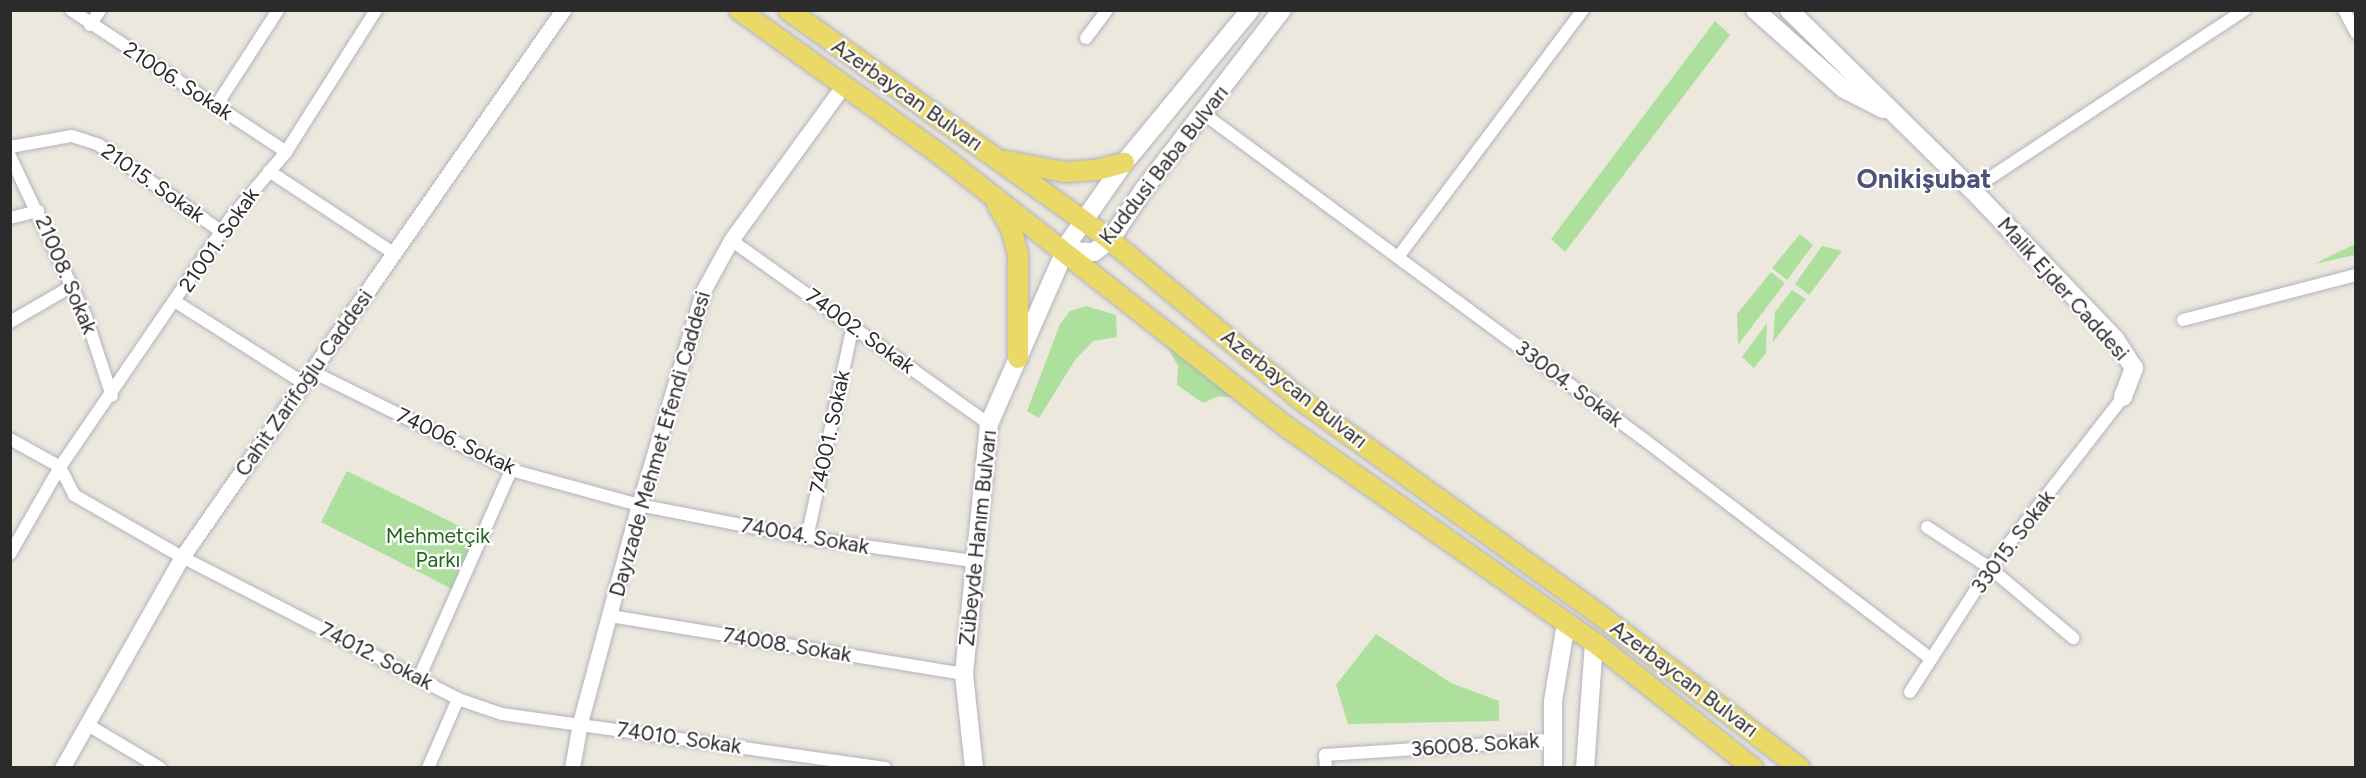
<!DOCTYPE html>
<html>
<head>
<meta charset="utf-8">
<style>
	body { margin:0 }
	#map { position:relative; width:2366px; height:778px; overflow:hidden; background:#ece8de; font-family:Figtree,sans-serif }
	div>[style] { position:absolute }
	.green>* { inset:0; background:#ade09d }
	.roads { filter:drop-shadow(0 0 2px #b1b3be) drop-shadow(0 0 2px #b1b3be) }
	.minor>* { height:12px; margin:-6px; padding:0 6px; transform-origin:6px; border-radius:6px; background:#fff }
	.tertiary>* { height:15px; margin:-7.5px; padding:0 7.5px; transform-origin:7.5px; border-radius:7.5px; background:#fff }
	.secondary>* { height:18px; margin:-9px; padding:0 9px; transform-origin:9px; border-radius:9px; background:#fff }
	.primary>* { height:20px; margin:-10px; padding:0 10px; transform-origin:10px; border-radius:10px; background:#ead966 }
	span { translate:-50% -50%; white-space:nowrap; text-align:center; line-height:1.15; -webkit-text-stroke:4.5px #fff; paint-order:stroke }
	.street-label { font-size:21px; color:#2b2b2b }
	.park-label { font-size:21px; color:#25651e }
	.district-label { font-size:27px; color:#4d517a; font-weight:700 }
	.frame { position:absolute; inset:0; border:12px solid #2b2b2b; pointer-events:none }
</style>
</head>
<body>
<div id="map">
	<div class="green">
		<i style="clip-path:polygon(1715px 21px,1730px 35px,1565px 252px,1551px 239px)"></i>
		<i style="clip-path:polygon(1800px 234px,1813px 245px,1787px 280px,1772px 268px)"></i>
		<i style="clip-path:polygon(2355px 244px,2355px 255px,2314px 264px)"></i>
		<i style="clip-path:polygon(1822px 246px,1842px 251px,1809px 295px,1795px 284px)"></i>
		<i style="clip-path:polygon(1771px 272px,1785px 283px,1738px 345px,1737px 314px)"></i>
		<i style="clip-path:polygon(1792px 290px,1806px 299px,1773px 342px,1775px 312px)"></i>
		<i style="clip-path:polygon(1086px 306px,1116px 315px,1117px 337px,1093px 341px,1075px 360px,1039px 418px,1027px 411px,1060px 324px,1070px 311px)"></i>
		<i style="clip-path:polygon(1767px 323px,1766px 353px,1754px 368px,1742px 357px)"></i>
		<i style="clip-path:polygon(1163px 339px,1246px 399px,1219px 396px,1203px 403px,1177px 385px,1178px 366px)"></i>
		<i style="clip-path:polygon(347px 471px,480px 536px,456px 591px,321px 522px)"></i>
		<i style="clip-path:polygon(1376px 634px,1451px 683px,1499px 701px,1499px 721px,1348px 724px,1336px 685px)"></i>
	</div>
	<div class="roads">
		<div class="minor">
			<i style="left:71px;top:10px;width:258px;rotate:33.4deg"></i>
			<i style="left:2344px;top:10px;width:26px;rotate:62deg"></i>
			<i style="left:90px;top:25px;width:18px;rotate:-56deg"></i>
			<i style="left:1086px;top:38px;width:35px;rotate:-53deg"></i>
			<i style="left:216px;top:106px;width:114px;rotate:-57.1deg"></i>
			<i style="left:1204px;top:114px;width:550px;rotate:36.49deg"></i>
			<i style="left:1646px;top:441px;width:357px;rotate:37.4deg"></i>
			<i style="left:10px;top:147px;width:63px;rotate:-10.1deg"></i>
			<i style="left:72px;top:136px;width:28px;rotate:18deg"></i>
			<i style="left:99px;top:145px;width:151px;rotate:35.3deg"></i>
			<i style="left:10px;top:156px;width:178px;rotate:64.7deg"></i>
			<i style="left:86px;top:317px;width:83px;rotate:71.8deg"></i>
			<i style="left:269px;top:171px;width:151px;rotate:33.4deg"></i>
			<i style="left:1970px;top:191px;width:329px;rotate:-33.4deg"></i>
			<i style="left:10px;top:218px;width:29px;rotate:-14deg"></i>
			<i style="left:731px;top:240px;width:317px;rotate:35.5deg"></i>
			<i style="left:1398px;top:257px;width:309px;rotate:-53.2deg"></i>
			<i style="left:176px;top:302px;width:149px;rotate:32.4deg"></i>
			<i style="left:2183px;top:320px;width:179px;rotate:-14.6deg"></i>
			<i style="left:10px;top:322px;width:72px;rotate:-30.1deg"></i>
			<i style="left:313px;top:372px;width:221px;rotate:26.3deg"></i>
			<i style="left:511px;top:470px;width:133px;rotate:15.3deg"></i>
			<i style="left:639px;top:505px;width:171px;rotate:11.1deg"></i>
			<i style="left:807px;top:538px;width:167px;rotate:7.9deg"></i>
			<i style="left:10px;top:439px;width:57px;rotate:29.2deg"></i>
			<i style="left:60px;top:467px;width:31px;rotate:63deg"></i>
			<i style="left:74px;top:495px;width:125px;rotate:29.9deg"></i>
			<i style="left:182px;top:557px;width:310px;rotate:27.2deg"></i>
			<i style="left:458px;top:699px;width:46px;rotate:18.8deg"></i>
			<i style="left:502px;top:714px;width:387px;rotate:8deg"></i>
			<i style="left:1927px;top:527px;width:75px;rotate:33.1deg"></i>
			<i style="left:1990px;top:568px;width:109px;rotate:40.1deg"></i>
			<i style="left:807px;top:538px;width:217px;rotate:-77.8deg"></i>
			<i style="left:10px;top:554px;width:100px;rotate:-60.1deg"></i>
			<i style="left:60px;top:467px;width:301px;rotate:-55.6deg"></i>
			<i style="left:230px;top:219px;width:87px;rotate:-50.1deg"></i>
			<i style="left:286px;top:152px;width:168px;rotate:-57.6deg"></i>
			<i style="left:610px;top:616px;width:359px;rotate:9.3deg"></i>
			<i style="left:419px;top:678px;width:227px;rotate:-66.1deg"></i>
			<i style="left:1910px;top:692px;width:148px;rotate:-57.2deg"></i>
			<i style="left:1990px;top:568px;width:217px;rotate:-52.1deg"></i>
			<i style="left:88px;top:725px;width:84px;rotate:30.8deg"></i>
			<i style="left:428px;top:768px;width:75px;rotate:-66.5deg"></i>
			<i style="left:1326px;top:768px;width:13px;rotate:-94deg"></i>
			<i style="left:1325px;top:755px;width:228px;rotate:-3.8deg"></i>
		</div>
		<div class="tertiary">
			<i style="left:62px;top:768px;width:243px;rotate:-60.4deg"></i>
			<i style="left:182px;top:557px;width:667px;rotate:-55.14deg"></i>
			<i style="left:572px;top:768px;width:46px;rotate:-79.9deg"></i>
			<i style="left:580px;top:723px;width:226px;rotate:-74.9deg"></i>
			<i style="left:639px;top:505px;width:223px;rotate:-73.3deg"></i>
			<i style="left:703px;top:291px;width:58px;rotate:-61.2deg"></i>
			<i style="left:731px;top:240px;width:190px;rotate:-54deg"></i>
		</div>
		<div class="secondary">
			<i style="left:1755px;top:10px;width:119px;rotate:41.6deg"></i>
			<i style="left:1844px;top:89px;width:44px;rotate:27.1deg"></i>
			<i style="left:1789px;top:10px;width:265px;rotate:44.5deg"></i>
			<i style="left:1978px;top:196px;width:198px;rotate:46.2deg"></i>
			<i style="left:2115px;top:339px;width:35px;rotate:57deg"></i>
			<i style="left:2134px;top:368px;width:31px;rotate:111deg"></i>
			<i style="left:1064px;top:251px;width:30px;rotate:2deg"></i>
			<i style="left:1094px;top:252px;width:20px;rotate:-37deg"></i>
			<i style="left:1110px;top:240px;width:61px;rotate:-56.3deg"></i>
			<i style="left:1144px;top:189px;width:226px;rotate:-52.4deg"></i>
			<i style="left:974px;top:768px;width:95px;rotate:-96.1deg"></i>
			<i style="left:964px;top:674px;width:251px;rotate:-84.3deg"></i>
			<i style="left:989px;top:424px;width:199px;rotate:-66.3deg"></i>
			<i style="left:1069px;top:242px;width:96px;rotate:-55.2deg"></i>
			<i style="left:1124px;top:163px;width:198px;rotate:-50.5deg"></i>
			<i style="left:1553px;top:768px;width:67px;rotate:-90deg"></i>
			<i style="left:1553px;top:701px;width:79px;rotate:-80.5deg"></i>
			<i style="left:1585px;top:768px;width:126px;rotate:-85.9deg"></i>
		</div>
		<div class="primary">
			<i style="left:739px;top:10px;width:250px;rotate:35.7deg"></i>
			<i style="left:942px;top:156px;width:437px;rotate:38.2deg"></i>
			<i style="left:1285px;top:426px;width:377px;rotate:35deg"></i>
			<i style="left:1594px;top:642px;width:203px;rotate:38.4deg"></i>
			<i style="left:788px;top:10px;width:396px;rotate:35.5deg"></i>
			<i style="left:1110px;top:240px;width:254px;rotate:39.9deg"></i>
			<i style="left:1305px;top:403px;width:348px;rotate:35.7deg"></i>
			<i style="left:1588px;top:606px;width:267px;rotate:37.4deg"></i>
			<i style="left:1006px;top:161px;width:60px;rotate:10.6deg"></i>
			<i style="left:1065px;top:172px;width:32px;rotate:-4deg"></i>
			<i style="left:1097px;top:170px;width:28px;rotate:-15deg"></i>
			<i style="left:997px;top:204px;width:28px;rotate:60deg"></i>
			<i style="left:1011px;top:228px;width:27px;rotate:75deg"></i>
			<i style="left:1018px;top:254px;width:104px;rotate:90deg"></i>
		</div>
	</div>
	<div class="street-label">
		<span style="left:178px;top:81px;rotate:33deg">21006. Sokak</span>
		<span style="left:907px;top:95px;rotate:35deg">Azerbaycan Bulvarı</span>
		<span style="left:1164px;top:165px;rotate:-52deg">Kuddusi Baba Bulvarı</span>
		<span style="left:153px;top:183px;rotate:35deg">21015. Sokak</span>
		<span style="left:219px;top:240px;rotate:-55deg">21001. Sokak</span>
		<span style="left:66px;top:275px;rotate:67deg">21008. Sokak</span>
		<span style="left:2063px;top:289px;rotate:48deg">Malik Ejder Caddesi</span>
		<span style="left:860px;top:331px;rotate:36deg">74002. Sokak</span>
		<span style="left:304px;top:383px;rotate:-55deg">Cahit Zarifoğlu Caddesi</span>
		<span style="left:1569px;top:384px;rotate:37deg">33004. Sokak</span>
		<span style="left:1294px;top:389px;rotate:38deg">Azerbaycan Bulvarı</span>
		<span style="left:830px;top:432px;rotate:-78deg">74001. Sokak</span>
		<span style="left:456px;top:441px;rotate:25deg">74006. Sokak</span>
		<span style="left:660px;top:444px;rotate:-74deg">Dayızade Mehmet Efendi Caddesi</span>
		<span style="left:805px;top:536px;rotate:10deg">74004. Sokak</span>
		<span style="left:978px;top:538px;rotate:-84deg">Zübeyde Hanım Bulvarı</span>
		<span style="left:2013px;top:542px;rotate:-53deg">33015. Sokak</span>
		<span style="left:787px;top:645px;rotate:9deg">74008. Sokak</span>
		<span style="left:376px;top:656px;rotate:27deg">74012. Sokak</span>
		<span style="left:1684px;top:679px;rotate:37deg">Azerbaycan Bulvarı</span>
		<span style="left:679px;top:738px;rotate:8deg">74010. Sokak</span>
		<span style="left:1475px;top:745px;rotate:-4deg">36008. Sokak</span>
	</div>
	<div class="park-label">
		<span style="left:438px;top:548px">Mehmetçik<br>Parkı</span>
	</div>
	<div class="district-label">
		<span style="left:1924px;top:179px">Onikişubat</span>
	</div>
	<div class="frame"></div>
</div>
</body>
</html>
